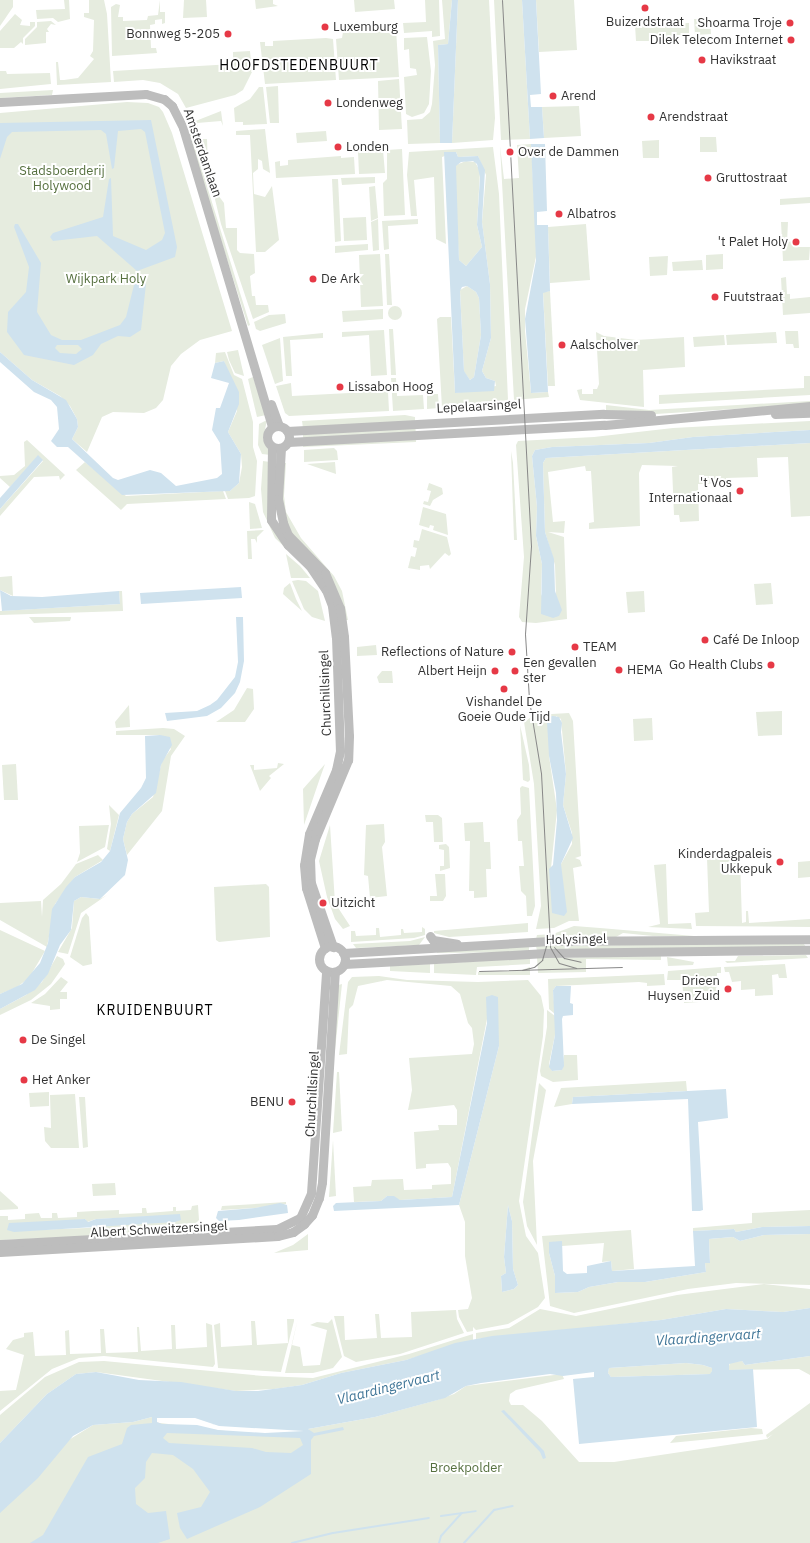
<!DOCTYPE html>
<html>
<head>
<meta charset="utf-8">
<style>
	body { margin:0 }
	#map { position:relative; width:810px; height:1543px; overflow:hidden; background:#fff; font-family:"IBM Plex Sans",sans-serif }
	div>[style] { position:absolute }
	.green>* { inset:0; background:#e6ecdf }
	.round { border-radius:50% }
	.water>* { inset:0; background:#cfe2ee }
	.stream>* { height:2px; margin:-1px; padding:0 1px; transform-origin:1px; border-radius:1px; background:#cfe2ee }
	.secondary>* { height:9px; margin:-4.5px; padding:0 4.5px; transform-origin:4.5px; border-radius:4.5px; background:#bdbdbd }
	.secondary>.ring { margin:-4.5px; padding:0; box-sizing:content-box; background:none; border:9px solid #bdbdbd; border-radius:50% }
	.tram>* { height:1px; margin:-0.5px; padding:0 0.5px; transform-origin:0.5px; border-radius:0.5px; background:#888 }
	.dots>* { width:11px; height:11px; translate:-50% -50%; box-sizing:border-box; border:2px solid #fff; border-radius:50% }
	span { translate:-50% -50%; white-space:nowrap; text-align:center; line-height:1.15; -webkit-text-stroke:4px #fff; paint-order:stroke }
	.poi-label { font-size:13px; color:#333 }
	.right { translate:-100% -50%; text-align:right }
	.left { translate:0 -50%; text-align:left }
	.street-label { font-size:13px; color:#333 }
	.park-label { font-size:13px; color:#56703f }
	.neighbourhood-label { font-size:14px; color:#000; letter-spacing:1px }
	.water-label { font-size:14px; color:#3f7597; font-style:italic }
</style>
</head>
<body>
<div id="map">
	<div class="green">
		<i style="clip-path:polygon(0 0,13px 0,13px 7px,0 26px)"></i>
		<i style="clip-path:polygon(64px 0,69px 0,70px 19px,58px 22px,53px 18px,37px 19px,36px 10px,65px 9px)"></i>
		<i style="clip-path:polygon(89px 0,104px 0,107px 14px,111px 82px,57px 85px,56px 62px,58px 62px,60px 80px,64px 80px,78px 78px,94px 59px,90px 56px,93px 51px,94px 20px,84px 17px,84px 13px,89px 13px)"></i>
		<i style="clip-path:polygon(160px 0,160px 12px,165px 12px,165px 23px,162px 24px,162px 19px,155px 20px,155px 24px,150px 25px,151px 48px,156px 48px,157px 53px,112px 56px,111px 7px,116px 4px,120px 5px,118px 17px,123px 17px,123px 21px,147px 20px,148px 16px,158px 15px)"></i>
		<i style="clip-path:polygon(184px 0,206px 0,207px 17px,183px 18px)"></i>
		<i style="clip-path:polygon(255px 0,273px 0,273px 4px,278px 6px,256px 9px)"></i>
		<i style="clip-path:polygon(354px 0,394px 0,395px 9px,355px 12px)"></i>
		<i style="clip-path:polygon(425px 0,439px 0,440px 36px,432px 37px,432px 31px,404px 33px,403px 23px,426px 22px)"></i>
		<i style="clip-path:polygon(442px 0,452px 0,448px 44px,438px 45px,440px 143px,408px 144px,407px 120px,422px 119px,430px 112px,432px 104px,435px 65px,433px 41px,445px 39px)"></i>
		<i style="clip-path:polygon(458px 0,489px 0,495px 118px,493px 140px,452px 143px)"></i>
		<i style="clip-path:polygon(494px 0,522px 0,530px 139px,501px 140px)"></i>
		<i style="clip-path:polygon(536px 0,574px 0,577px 50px,539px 52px)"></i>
		<i style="clip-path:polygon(15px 14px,22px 20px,20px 25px,30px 26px,30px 22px,35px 22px,35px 26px,23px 38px,23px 44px,21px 42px,14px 48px,0 48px,0 31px)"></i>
		<i style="clip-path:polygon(707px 18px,710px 18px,711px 34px,695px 35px,694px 19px,701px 19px,702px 23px,707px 23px)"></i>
		<i style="clip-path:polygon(51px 21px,56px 25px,51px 24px,47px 29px,49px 32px,46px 32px,46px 43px,25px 45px,25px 39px,37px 27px,37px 22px)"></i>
		<i style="clip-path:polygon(689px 23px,689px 35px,650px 37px,650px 41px,636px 41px,635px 25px)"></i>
		<i style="clip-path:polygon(396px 29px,399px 77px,339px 80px,336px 39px,342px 38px,343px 32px)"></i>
		<i style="clip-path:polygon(427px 37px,431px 71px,429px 104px,424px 113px,412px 117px,406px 114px,404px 77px,417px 75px,416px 69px,410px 68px,409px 49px,404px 50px,404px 38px)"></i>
		<i style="clip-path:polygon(326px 38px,333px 39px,336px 80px,265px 84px,260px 42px,265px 42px,265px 46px,273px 46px,273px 41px)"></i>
		<i style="clip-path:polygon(250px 51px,252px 72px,243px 90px,235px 95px,186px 108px,178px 94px,160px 83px,143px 80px,114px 82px,113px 71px,233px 64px,233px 52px)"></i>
		<i style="clip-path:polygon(0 71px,6px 71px,7px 74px,50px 73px,51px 84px,0 89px)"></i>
		<i style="clip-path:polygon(399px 79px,402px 129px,379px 130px,378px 81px)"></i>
		<i style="clip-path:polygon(278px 86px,279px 123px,270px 123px,266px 87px)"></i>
		<i style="clip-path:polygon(259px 87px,263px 87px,267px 124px,243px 125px,243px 122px,235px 122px,234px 108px,250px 99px)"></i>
		<i style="clip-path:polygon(53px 90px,52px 95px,0 98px,0 93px)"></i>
		<i style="clip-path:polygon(127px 102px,148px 103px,159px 107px,163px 112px,172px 133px,232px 331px,200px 340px,181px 354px,171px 366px,163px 400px,156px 408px,144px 413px,113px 412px,102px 417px,87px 452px,72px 439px,78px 427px,77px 419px,70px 406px,60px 396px,32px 380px,0 352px,0 113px)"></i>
		<i style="clip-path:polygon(579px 106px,581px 136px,544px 138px,542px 107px)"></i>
		<i style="clip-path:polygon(221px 111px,223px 126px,221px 121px,197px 123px,199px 139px,207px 139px,208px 168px,213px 168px,214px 185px,212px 185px,193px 122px)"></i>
		<i style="clip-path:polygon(189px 128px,250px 325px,248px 326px,186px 129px)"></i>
		<i style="clip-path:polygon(265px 129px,270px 173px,263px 169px,262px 161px,258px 159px,258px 169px,253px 173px,254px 194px,265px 197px,272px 186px,279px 240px,265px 252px,256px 252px,250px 135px,236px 135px,236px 131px)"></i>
		<i style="clip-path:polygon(326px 131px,327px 141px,297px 143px,296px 133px)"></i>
		<i style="clip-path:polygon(700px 137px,716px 137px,717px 152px,700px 152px)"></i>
		<i style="clip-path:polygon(659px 140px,659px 158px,643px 158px,642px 141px)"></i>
		<i style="clip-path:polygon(531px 144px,537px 252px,525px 309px,525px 331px,531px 393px,548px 392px,549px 397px,514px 400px,500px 146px,504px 179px,519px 178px,517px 145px)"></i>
		<i style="clip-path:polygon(493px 147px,499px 194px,508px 400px,442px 408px,437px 319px,440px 317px,451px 317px,455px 393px,496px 386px,495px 381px,486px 378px,482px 371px,491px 338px,490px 284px,482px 222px,486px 175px,478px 156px,458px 157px,456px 152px,442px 157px,446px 244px,436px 239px,434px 177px,414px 180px,417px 216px,411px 216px,407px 175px,409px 152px)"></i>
		<i style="clip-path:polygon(402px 149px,405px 215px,384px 216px,383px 183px,387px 179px,387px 150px)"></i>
		<i style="clip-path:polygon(383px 150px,385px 173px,359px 174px,358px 152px)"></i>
		<i style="clip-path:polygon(341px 156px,341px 158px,354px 157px,355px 174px,276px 178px,275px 162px,280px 161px,280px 166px,288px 165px,288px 160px)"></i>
		<i style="clip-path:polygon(466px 161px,475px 162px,480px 171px,477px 225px,482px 247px,466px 266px,459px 260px,455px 193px,456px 165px)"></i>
		<i style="clip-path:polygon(375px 177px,375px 183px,342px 185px,341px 178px)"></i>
		<i style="clip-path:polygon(332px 179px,338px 179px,341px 241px,335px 242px)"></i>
		<i style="clip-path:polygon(375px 186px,378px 218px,371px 221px,369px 187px)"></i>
		<i style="clip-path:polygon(212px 187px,224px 203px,226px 228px,237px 228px,237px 250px,240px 253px,254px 254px,255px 273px,250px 276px,252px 296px,255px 296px,256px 305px,268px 305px,269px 312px,253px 319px,221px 224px)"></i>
		<i style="clip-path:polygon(810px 197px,810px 203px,780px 205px,780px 199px)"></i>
		<i style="clip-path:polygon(366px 217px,367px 240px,344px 241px,343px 218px)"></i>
		<i style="clip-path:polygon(378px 219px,379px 250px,373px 251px,371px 222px)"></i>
		<i style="clip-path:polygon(418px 219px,418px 224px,388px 226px,389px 249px,384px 250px,382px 221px)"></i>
		<i style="clip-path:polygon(781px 222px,788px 222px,787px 242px,795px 241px,796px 247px,810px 247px,809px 260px,783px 261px)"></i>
		<i style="clip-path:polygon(586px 224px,590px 280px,550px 283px,548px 227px)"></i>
		<i style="clip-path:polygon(368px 244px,368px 250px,335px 253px,335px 246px)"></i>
		<i style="clip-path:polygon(380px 254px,383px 306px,361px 307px,359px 255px)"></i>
		<i style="clip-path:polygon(385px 254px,389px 254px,392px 305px,387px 305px)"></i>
		<i style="clip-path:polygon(723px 254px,723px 269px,706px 270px,706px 255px)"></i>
		<i style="clip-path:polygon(668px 256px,667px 275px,650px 276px,649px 257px)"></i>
		<i style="clip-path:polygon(702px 260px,703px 270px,673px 271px,672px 262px)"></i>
		<i style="clip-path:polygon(786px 277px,787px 294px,790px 294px,790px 299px,810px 297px,810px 313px,783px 315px,781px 278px)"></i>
		<i style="clip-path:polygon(467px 286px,476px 292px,479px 298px,481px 335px,474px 377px,470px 380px,464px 372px,460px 290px)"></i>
		<i style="clip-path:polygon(550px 291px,555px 386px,548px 386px,543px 292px)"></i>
		<i class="round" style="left:388px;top:306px;width:14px;height:14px"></i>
		<i style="clip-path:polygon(383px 309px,383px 319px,343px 322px,342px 311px)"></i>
		<i style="clip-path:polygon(285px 314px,286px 323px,260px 331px,256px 329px,254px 322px,269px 315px)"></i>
		<i style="clip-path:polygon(389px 329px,393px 329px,396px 375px,391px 375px)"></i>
		<i style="clip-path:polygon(384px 330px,387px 375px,371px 376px,369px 335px,342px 337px,342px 332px)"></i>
		<i style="clip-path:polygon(785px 331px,798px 331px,799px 348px,794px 348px,793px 344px,786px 344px)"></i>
		<i style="clip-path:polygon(596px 332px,604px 336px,636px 340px,684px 337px,685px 367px,643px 370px,644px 407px,580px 400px,577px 390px,582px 389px,582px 394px,593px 394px,593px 389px,597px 389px,599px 384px)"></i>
		<i style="clip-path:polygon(776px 332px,777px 343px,727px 345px,726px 335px)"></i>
		<i style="clip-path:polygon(323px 333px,323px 338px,290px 340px,292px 376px,286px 376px,283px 337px)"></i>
		<i style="clip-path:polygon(724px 335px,725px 345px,694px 347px,693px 337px)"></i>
		<i style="clip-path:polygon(280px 338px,283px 381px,275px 384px,262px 345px)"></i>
		<i style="clip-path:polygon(238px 350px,244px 376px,235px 373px,229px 360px,227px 352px)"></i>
		<i style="clip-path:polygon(225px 352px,234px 375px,242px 379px,253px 422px,253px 447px,257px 461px,255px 496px,249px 498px,228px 499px,225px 491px,230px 491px,239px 483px,242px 467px,241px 454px,228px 432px,237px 411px,224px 361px,215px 363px,216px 353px)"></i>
		<i style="clip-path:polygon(804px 376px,810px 376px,810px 395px,659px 404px,659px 395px,804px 388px)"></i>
		<i style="clip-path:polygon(253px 377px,266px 415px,257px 417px,248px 379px)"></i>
		<i style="clip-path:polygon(391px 378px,396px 378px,397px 396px,423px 395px,424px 409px,393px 411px)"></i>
		<i style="clip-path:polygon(291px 383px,292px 396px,388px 391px,389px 411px,289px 416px,285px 413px,276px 386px)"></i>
		<i style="clip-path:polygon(427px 394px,438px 394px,439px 408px,427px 409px)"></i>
		<i style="clip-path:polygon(810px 401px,810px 404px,656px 414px,606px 412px,606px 405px,649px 410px)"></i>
		<i style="clip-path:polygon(405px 415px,415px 417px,415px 422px,303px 428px,302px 421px)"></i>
		<i style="clip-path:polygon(267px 420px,263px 439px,271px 455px,262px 454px,258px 445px,259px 424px)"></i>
		<i style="clip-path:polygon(810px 421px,810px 430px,693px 437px,649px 443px,552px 447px,535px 450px,532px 456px,537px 507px,536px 536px,542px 564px,541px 594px,553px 618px,556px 596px,555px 565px,545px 532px,543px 463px,546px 458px,810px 443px,810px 516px,791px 517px,788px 457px,757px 458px,758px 477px,726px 478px,726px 483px,698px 484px,699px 521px,680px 522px,679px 515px,674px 515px,672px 467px,678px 466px,642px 465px,639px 473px,640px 526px,589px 529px,589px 523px,594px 522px,591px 471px,586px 471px,585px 466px,548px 472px,553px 522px,565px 521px,564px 533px,548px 532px,564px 537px,567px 619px,536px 623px,522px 622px,519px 617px,524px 557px,516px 445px,518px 441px,594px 437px,673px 428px)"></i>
		<i style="clip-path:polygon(415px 426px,416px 433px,303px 439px,303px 432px)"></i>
		<i style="clip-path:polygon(416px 437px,416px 442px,303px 447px,303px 443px)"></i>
		<i style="clip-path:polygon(27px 440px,65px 475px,60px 480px,59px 476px,34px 477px,0 516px,0 509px,43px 461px,38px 456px,10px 487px,0 478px,0 476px,14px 475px,25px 466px,24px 442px)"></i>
		<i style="clip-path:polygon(334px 448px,337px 451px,338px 460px,304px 462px,304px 450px)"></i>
		<i style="clip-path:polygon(511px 451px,513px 463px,517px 540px,514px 540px)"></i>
		<i style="clip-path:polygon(263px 461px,270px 462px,269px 515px,296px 558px,275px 538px,263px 512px,261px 489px)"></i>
		<i style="clip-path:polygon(85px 462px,126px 496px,223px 491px,226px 499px,127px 504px,121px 510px,76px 470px)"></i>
		<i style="clip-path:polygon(335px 462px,336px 474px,307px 464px)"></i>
		<i style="clip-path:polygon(282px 463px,286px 463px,284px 496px,286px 512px,301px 538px,334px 576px,342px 591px,348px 620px,344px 620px,282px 516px)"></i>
		<i style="clip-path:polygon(429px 483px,442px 488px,443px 494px,433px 500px,430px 506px,423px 504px,424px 501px,428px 502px,431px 491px,427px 490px)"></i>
		<i style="clip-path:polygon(249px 502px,255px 504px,262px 528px,250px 529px)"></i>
		<i style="clip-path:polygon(423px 507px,446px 514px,448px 535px,433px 530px,434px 526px,430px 525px,429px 528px,419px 525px)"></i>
		<i style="clip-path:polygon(422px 529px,447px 537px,451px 554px,449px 556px,445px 553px,430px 569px,429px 565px,420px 566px,420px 570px,408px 568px,411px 556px,415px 557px,417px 548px,413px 547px,414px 540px,419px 541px)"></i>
		<i style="clip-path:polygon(264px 530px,257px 537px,257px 543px,255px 539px,251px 539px,252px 559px,248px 559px,247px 531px)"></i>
		<i style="clip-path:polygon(286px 554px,300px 566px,310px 578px,291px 578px)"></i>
		<i style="clip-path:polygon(12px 576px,13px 596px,0 590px,0 577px)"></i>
		<i style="clip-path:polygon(298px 580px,306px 581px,318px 591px,325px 621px,312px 617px,304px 609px,292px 581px)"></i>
		<i style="clip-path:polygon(290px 583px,296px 599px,302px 611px,283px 594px,284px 588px)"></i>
		<i style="clip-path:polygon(771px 583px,773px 604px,756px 605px,754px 584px)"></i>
		<i style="clip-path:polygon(119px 591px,122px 591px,123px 611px,0 615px,0 611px,120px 604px)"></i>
		<i style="clip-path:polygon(644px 591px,645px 612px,628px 613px,626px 592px)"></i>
		<i style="clip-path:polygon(29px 617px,71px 617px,71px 618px,70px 621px,34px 623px)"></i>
		<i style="clip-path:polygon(376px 645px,377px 655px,357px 656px,357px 647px)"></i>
		<i style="clip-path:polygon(382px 671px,392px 671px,393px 683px,379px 683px,377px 677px)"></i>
		<i style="clip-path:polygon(247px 688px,253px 689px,254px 709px,245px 722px,216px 722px,234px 710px)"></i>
		<i style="clip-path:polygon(129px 705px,130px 727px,116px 728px,115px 722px)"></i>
		<i style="clip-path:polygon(782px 711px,782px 735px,758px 736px,756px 712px)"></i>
		<i style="clip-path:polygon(evenodd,569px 713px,573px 721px,581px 856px,575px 858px,580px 860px,582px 866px,573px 868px,579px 921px,569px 921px,554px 928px,536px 929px,541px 906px,534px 784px,524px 722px,534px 715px,569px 713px,556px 716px,561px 719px,566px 774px,563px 805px,572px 833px,572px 844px,561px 864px,561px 877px,564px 891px,551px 868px,557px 810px,549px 756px,556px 716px)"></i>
		<i style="clip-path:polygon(652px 718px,653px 740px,634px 741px,633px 719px)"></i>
		<i style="clip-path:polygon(520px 725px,529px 765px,530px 780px,528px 782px,523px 780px)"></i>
		<i style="clip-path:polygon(163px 728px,174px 729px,185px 736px,171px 756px,162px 811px,127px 855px,123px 839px,127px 822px,132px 814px,153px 797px,162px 761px,171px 749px,160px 735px,116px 735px,116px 731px)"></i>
		<i style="clip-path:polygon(278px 763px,284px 764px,269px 776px,271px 778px,260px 791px,250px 765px,254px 765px,254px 770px,277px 768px)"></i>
		<i style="clip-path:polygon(16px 764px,18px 800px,4px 800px,2px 765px)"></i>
		<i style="clip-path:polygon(325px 764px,320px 778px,304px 825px,303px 789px)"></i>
		<i style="clip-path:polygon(522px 786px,529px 788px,535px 906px,532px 916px,527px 916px,526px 896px,521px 891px,519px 866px,524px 866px,522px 841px,518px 841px,517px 820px,521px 814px,520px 788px)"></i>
		<i style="clip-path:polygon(109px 805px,119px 815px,110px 851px,107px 849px,111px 824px)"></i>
		<i style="clip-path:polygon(425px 815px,438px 815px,442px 818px,443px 842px,434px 842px,433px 822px,426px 822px)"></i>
		<i style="clip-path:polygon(483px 822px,484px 842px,490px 842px,491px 869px,486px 869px,487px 897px,474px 898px,474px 891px,469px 891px,470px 841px,465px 841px,464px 823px)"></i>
		<i style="clip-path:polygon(384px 824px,385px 842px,382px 847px,387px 896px,370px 898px,368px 876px,364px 875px,366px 825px)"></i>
		<i style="clip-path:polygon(109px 825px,105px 847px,77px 862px,80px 853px,79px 826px)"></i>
		<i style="clip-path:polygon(330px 825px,335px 903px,350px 926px,343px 929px,335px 919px,327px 897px,319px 861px)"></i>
		<i style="clip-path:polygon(446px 844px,449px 847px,450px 868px,440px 871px,440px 866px,444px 866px,444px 850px,439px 849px,439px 845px)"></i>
		<i style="clip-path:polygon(98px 855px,103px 860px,75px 877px,55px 904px,47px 947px,0 920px,0 903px,41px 901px,42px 917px,43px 900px,61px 884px,76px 864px)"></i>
		<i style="clip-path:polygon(740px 857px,742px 923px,746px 922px,746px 911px,748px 911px,749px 923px,810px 919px,810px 927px,696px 926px,695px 913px,709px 912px,707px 858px)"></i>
		<i style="clip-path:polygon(810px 861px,810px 877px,798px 878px,798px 862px)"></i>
		<i style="clip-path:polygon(666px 864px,668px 924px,691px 923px,692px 929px,648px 927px,660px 924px,654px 865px)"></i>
		<i style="clip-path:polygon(435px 874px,445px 874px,446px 896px,443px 901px,430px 901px,430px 896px,437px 896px)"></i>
		<i style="clip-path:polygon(266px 884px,269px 887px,270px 937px,219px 942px,216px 940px,214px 887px)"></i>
		<i style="clip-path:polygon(107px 895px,81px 913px,68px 954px,58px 952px,72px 928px,74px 901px,81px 897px,100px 899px)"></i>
		<i style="clip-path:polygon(86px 913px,89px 917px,92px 964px,83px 966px,70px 957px,82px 918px)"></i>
		<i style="clip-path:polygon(528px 923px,528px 932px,449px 937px,434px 933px,434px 931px)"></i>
		<i style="clip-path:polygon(574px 926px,600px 928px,694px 936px,653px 936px,623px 933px,616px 937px,536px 939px,537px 935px,553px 934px)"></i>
		<i style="clip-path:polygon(422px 927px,425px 929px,425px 935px,414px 938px,351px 942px,351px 931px,355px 931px,356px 936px,376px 935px,376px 928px,379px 928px,380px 937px,401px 935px,401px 929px,403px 929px,404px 933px,422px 932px)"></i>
		<i style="clip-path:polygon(0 930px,45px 951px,29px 978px,17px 987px,0 994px)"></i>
		<i style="clip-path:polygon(425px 937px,419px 945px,356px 948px,353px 944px,410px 941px)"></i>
		<i style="clip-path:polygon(803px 943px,807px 948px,537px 951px,536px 946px)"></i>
		<i style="clip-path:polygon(529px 946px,529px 952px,437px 953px,437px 952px)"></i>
		<i style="clip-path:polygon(806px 955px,808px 958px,727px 963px,725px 961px,735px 961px,738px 956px)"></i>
		<i style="clip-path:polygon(57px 956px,63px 959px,65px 964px,51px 984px,31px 1000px,0 1015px,0 1009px,26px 995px,42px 982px)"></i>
		<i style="clip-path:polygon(661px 956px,661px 960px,586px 959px,586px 972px,538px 973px,537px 958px)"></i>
		<i style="clip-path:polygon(667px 957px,694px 962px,693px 965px,668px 966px)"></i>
		<i style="clip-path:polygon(530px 958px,530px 964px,477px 967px,476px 975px,434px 973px,434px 964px)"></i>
		<i style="clip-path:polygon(430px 964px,430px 973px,390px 971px,390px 966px)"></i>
		<i style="clip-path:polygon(785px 964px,787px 978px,779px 978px,778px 974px,772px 975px,773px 995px,755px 996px,755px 989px,741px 990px,741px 981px,732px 982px,729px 972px,725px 972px,724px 967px)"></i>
		<i style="clip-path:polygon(530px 967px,530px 975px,478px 975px,478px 972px,519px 971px)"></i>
		<i style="clip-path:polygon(721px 967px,721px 973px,717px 973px,716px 996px,699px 997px,699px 1002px,684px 1003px,682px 980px,667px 980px,668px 971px)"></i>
		<i style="clip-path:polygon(664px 974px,665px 985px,647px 986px,647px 983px,639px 982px,556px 986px,553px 990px,555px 1014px,549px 1009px,548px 979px)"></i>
		<i style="clip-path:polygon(evenodd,379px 976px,407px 980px,478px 982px,528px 980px,541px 996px,544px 1010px,543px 1036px,519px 1201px,526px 1236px,538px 1253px,545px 1298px,538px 1307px,508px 1324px,476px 1330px,473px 1327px,473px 1331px,467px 1332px,459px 1317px,458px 1310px,468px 1309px,472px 1298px,465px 1256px,465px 1222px,459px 1205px,499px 1046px,487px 1019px,452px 1197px,400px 1200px,387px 1196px,381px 1201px,354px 1202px,353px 1187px,371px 1186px,372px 1180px,403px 1179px,404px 1190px,432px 1189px,432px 1185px,451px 1184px,451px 1168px,448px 1163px,426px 1164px,426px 1168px,416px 1169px,414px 1132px,439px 1130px,438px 1125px,457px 1125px,457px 1110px,454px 1105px,408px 1110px,412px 1090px,409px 1058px,472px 1054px,474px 1044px,472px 1028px,468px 1023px,460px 994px,451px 986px,387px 980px,358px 986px,353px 1005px,349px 1009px,347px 1054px,339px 1055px,348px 982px,352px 977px,379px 976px,508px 1205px,512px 1221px,513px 1269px,518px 1285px,514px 1289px,502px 1292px,501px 1276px,506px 1273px,504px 1257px,508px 1205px)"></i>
		<i style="clip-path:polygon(61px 977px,68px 982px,60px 992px,67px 992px,67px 999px,60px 999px,60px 1009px,50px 1010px,50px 1006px,31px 1003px,45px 994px)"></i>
		<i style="clip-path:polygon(342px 984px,335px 1050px,331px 1050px,335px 986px)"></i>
		<i style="clip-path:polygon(547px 1010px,555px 1016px,555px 1035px,549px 1064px,552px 1071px,562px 1070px,564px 1055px,577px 1055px,578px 1080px,553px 1082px,541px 1076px,540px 1071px,547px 1027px)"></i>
		<i style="clip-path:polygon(337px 1072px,339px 1072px,342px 1131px,333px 1133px)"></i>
		<i style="clip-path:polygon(686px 1081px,687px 1091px,573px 1097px,572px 1104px,554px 1107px,561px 1088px)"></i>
		<i style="clip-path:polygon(539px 1083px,546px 1090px,533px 1161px,537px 1245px,527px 1226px,523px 1202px)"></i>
		<i style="clip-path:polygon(49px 1092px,49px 1106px,30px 1107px,29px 1093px)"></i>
		<i style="clip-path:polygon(75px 1094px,79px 1148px,51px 1148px,45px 1141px,44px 1127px,51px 1128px,50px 1095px)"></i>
		<i style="clip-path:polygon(79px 1097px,85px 1097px,88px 1147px,83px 1148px)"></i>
		<i style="clip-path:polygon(333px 1140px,336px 1196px,329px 1197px)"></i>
		<i style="clip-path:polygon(115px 1183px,116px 1195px,93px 1196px,92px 1184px)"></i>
		<i style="clip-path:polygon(0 1191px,18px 1207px,18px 1209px,0 1210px)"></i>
		<i style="clip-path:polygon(286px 1202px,286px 1204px,255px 1208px,221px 1210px,222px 1206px)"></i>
		<i style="clip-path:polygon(evenodd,198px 1205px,199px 1220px,195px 1224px,196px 1232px,0 1240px,0 1216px,8px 1216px,8px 1220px,25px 1219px,25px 1214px,39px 1213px,41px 1218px,52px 1218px,52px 1213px,57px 1213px,58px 1218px,77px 1217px,77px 1212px,94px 1211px,119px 1210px,119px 1214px,142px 1213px,142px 1208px,146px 1208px,147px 1213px,173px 1211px,173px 1207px,176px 1207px,176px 1211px,191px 1210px,192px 1206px,198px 1205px,181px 1215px,87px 1228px,9px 1231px,85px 1219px,87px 1222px,96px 1219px,181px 1215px)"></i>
		<i style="clip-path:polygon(810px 1210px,810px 1226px,762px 1227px,736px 1232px,734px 1229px,693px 1231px,693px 1228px,752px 1223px,752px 1213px)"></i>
		<i style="clip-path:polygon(631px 1230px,634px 1269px,612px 1271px,611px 1261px,602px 1262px,604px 1243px,562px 1246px,562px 1241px,549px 1253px,555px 1276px,555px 1293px,578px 1292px,589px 1287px,618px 1282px,645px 1282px,706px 1272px,705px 1263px,710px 1262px,709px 1239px,733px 1237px,740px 1241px,764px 1235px,810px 1234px,810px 1285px,736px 1283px,688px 1289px,574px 1313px,550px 1306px,542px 1236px)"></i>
		<i style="clip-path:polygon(308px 1234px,308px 1250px,274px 1253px,293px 1245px)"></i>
		<i style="clip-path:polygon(764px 1284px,810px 1289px,810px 1308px,783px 1312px,726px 1309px,661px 1320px,476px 1339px,476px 1333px,509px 1328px,540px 1309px,576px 1316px,677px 1295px)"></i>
		<i style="clip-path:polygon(456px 1310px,457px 1319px,464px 1333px,400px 1354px,356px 1362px,344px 1356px,334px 1316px,344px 1316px,345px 1340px,377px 1338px,375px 1314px,379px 1314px,381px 1338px,412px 1337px,411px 1312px)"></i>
		<i style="clip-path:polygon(298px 1318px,292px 1345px,300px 1347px,303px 1366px,320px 1365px,327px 1330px,310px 1325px,317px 1322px,328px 1323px,332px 1319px,342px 1357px,333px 1368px,313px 1373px,285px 1373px)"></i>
		<i style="clip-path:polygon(287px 1319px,294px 1319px,294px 1321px,281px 1372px,218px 1368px,214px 1325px,220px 1323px,221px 1347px,252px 1345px,251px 1321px,255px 1321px,257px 1345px,288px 1343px)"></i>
		<i style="clip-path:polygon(206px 1323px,212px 1325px,215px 1364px,213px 1367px,104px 1356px,79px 1358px,52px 1369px,0 1411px,0 1391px,16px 1390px,24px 1355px,6px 1349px,13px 1340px,24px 1337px,24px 1333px,33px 1332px,35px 1356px,66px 1355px,65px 1331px,69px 1330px,70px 1354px,101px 1353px,100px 1329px,104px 1329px,106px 1353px,138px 1352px,137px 1327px,139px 1327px,141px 1351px,172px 1349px,171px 1325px,175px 1325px,176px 1349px,207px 1347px)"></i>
		<i style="clip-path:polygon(473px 1334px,473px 1340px,406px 1360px,341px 1373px,302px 1385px,274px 1389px,236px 1391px,96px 1372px,76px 1374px,47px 1394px,0 1443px,0 1415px,45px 1377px,79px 1362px,104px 1361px,263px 1376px,313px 1378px,409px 1354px)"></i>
		<i style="clip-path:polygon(810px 1356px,810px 1375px,799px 1369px,728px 1370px,730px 1362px,742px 1361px,745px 1365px)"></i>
		<i style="clip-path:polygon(686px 1363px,703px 1365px,712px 1368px,712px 1371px,711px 1374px,611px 1377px,608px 1373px,609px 1368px)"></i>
		<i style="clip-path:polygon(562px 1374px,564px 1379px,516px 1390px,510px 1394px,509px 1401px,511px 1405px,523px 1405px,542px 1421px,579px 1462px,614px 1462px,767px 1439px,773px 1434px,767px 1438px,766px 1435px,810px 1403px,810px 1543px,0 1543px,0 1510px,67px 1441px,93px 1425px,133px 1422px,152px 1417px,152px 1422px,259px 1435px,310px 1432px,308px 1429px,375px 1417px,437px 1400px,454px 1394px,466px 1386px)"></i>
		<i style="clip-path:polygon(751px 1428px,762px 1429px,763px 1434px,670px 1443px,676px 1436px)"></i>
	</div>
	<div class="water">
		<i style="clip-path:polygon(452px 0,458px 0,452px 143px,440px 143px,438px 45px,448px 44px)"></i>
		<i style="clip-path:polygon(522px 0,536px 0,541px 94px,530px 95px,531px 107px,542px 107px,544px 138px,530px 139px)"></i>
		<i style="clip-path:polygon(151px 120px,177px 247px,175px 257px,137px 271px,97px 236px,53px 241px,50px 237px,53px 233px,103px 217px,109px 179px,111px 178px,113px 236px,146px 250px,162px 240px,165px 233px,145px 132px,141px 129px,118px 131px,114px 168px,112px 169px,106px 134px,101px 130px,12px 132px,7px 137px,0 159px,0 123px)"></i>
		<i style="clip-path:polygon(531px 144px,545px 144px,547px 211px,537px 212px,537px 225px,548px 225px,550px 291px,543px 293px,548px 392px,531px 393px,525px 319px,536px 260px)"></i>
		<i style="clip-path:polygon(evenodd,444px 152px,456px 152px,458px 157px,478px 156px,485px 170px,482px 222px,490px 284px,491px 338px,482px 371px,486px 378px,495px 381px,494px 391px,455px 393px,444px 152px,473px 161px,477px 164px,480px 177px,477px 225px,482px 247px,466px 266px,459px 260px,456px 166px,461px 162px,473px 161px,444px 152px,467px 286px,476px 292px,479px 298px,481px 335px,474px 377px,470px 380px,464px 371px,460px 291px,462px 287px,467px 286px)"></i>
		<i style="clip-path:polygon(evenodd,15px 224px,18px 224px,41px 263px,37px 312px,51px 335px,62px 340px,81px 340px,120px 325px,126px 317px,135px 281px,141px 278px,146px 284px,141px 330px,130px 337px,118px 336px,101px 344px,93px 355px,74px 365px,24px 355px,7px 332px,8px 312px,26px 292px,29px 267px,14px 227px,15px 224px,78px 345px,82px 349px,76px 354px,60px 353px,55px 348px,57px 345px,78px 345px)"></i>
		<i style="clip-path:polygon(0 352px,32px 380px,66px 400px,77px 419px,78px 427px,72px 439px,113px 478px,118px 480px,150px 470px,161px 473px,176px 486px,217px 478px,222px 474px,220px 443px,212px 430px,216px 408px,220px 408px,229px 383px,211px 378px,215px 363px,224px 361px,239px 392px,239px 404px,228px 432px,241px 454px,239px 483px,230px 491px,122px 495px,68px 447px,57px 447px,51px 441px,59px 429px,57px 407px,51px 400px,34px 392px,0 362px)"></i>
		<i style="clip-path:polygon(810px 430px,810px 443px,546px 458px,543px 463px,545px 532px,554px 559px,555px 591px,562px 610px,559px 616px,553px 618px,541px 614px,542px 564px,536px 536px,537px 507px,532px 456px,535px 450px,552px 447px,649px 443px,693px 437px)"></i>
		<i style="clip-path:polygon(38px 455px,43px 460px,0 509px,0 498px)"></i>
		<i style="clip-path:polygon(241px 587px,242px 598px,141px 604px,140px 593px)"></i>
		<i style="clip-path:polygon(0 590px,11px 596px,42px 597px,119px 591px,120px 604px,2px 611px)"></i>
		<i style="clip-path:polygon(236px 617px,243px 617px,244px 661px,240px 682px,235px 693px,221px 708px,207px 716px,167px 721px,165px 713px,197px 711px,210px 705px,217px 700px,235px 677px,238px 662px)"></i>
		<i style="clip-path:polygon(553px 716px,559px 717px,562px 723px,561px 732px,566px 774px,563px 805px,573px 838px,561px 864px,567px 912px,564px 916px,552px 913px,549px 869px,553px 865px,557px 820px,556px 793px,549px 756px,547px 722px,548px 717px)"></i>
		<i style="clip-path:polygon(160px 735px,170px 737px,172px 745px,161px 765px,156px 793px,132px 814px,127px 822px,123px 839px,128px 860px,125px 875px,100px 899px,81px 897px,74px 901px,71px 930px,60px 945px,48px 974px,35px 990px,0 1009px,0 994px,22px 984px,40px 963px,48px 943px,52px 909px,66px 887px,75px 877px,101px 862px,110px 851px,120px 813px,141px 788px,146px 778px,145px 736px)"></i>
		<i style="clip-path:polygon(556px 986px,571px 986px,570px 1003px,573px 1004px,573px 1015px,563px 1016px,562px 1019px,564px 1066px,562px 1070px,552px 1071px,549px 1067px,555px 1035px,553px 990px)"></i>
		<i style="clip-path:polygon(492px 995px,498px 997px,499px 1046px,459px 1205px,334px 1211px,333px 1206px,336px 1203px,381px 1201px,387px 1196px,394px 1196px,400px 1200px,452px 1197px,487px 1023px,486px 997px)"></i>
		<i style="clip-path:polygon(726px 1089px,728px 1118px,698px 1122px,703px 1210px,700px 1211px,692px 1211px,688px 1099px,572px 1104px,573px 1097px)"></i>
		<i style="clip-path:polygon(280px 1203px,287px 1205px,288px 1213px,239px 1220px,219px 1221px,216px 1218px,218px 1211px,255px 1208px)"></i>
		<i style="clip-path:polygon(508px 1205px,512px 1221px,513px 1269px,518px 1285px,514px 1289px,502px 1292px,501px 1276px,506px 1273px,504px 1257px)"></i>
		<i style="clip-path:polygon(180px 1214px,181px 1220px,175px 1222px,14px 1232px,7px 1230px,9px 1223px,85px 1219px,88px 1222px,96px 1219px)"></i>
		<i style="clip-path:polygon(810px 1226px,810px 1234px,764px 1235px,740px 1241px,733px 1237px,709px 1239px,710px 1263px,705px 1263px,706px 1272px,645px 1282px,618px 1282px,589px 1287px,578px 1292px,555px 1293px,555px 1276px,549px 1253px,549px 1242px,562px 1241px,563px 1271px,567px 1274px,587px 1273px,587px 1266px,611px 1261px,612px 1271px,695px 1266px,693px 1231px,734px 1229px,736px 1232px,762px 1227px)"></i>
		<i style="clip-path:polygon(evenodd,810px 1308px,810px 1356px,745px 1365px,742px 1361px,729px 1364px,729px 1370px,753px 1369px,757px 1427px,579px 1444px,573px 1379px,594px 1377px,594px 1372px,563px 1376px,550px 1374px,481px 1383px,466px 1386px,445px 1398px,375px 1417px,308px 1429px,314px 1433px,343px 1427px,344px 1430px,314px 1436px,311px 1440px,311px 1474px,260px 1507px,187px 1539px,180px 1528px,177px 1513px,201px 1507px,210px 1492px,193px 1469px,173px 1455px,152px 1453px,146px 1462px,145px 1478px,135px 1488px,136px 1504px,148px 1513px,166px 1511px,170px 1539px,158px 1543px,30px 1543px,43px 1535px,88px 1457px,122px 1444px,127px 1428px,131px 1425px,152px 1423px,152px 1417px,133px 1422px,93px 1425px,73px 1436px,38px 1478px,0 1513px,0 1443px,47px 1394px,76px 1374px,96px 1372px,139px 1380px,181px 1382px,236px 1391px,258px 1391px,302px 1385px,341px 1373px,406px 1360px,455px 1343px,492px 1336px,661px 1320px,726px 1309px,783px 1312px,810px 1308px,686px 1363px,703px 1365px,712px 1368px,712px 1371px,710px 1374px,611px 1377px,608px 1373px,609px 1368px,686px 1363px,810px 1308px,157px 1418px,195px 1418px,219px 1426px,304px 1431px,265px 1433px,218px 1430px,197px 1425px,162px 1424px,157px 1422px,157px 1418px,810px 1308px,167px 1433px,300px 1438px,303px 1445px,291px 1453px,266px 1452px,252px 1448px,169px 1443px,163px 1438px,167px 1433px)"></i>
		<i style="clip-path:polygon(504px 1410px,544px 1451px,546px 1458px,543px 1459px,540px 1452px,501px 1411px)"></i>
	</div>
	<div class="stream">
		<i style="left:441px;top:1516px;width:35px;rotate:-8deg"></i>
		<i style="left:292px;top:1543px;width:42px;rotate:-13.7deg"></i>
		<i style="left:333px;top:1533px;width:97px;rotate:-8.9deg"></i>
		<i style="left:439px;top:1543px;width:7px;rotate:-74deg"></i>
		<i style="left:441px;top:1536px;width:31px;rotate:-48deg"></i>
		<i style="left:464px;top:1543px;width:45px;rotate:-47.7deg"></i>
		<i style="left:494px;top:1510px;width:19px;rotate:-12deg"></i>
	</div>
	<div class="secondary">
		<i style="left:0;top:102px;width:146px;rotate:-3.1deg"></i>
		<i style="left:146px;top:94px;width:19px;rotate:16deg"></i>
		<i style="left:164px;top:99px;width:11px;rotate:41deg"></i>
		<i style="left:172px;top:106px;width:25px;rotate:63deg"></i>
		<i style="left:183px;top:128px;width:312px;rotate:73.4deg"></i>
		<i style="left:271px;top:404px;width:23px;rotate:70deg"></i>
		<i style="left:775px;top:414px;width:35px;rotate:-2deg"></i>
		<i class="ring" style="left:267px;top:426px;width:13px;height:13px"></i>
		<i style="left:287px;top:431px;width:317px;rotate:-3.1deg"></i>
		<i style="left:604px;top:414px;width:47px;rotate:1.2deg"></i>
		<i style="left:288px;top:442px;width:317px;rotate:-3.1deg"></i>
		<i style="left:605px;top:425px;width:206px;rotate:-5.3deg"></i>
		<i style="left:272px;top:447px;width:73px;rotate:90.8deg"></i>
		<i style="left:271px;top:520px;width:30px;rotate:56deg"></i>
		<i style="left:288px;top:545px;width:29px;rotate:44deg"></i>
		<i style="left:309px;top:565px;width:30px;rotate:56deg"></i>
		<i style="left:326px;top:590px;width:17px;rotate:69deg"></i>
		<i style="left:332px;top:606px;width:31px;rotate:83deg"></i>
		<i style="left:336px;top:637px;width:114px;rotate:88deg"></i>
		<i style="left:340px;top:751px;width:19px;rotate:102deg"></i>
		<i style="left:336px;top:770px;width:69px;rotate:112.9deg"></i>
		<i style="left:309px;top:834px;width:31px;rotate:99deg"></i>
		<i style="left:304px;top:865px;width:23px;rotate:85deg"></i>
		<i style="left:306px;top:888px;width:63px;rotate:72.4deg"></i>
		<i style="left:281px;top:448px;width:51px;rotate:93.4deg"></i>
		<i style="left:278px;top:499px;width:25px;rotate:78deg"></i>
		<i style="left:283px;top:523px;width:13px;rotate:67deg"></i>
		<i style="left:288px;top:535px;width:53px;rotate:45.8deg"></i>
		<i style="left:325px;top:573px;width:38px;rotate:67deg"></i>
		<i style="left:340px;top:608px;width:29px;rotate:82deg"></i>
		<i style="left:344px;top:637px;width:99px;rotate:87.1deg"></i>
		<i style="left:349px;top:736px;width:24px;rotate:92deg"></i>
		<i style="left:348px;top:760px;width:86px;rotate:112.7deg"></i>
		<i style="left:315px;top:839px;width:21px;rotate:104deg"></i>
		<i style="left:310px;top:859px;width:24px;rotate:88deg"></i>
		<i style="left:311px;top:883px;width:68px;rotate:71deg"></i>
		<i style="left:430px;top:936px;width:5px;rotate:53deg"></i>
		<i style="left:433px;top:940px;width:24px;rotate:9deg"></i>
		<i class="ring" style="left:319px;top:946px;width:17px;height:17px"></i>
		<i style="left:343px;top:953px;width:207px;rotate:-3.3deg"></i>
		<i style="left:550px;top:941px;width:260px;rotate:-0.4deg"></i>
		<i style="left:344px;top:964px;width:202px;rotate:-3.1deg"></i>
		<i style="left:546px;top:953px;width:264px;rotate:-0.7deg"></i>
		<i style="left:0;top:1244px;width:277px;rotate:-3.1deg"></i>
		<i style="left:277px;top:1229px;width:25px;rotate:-26deg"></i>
		<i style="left:300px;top:1218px;width:27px;rotate:-66deg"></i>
		<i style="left:311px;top:1193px;width:223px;rotate:-86.1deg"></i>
		<i style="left:0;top:1252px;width:278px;rotate:-3.3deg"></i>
		<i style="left:278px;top:1236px;width:16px;rotate:-15deg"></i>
		<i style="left:293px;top:1232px;width:14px;rotate:-36deg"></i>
		<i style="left:304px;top:1224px;width:12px;rotate:-48deg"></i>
		<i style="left:312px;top:1215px;width:18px;rotate:-68deg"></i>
		<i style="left:319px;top:1198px;width:16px;rotate:-79deg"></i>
		<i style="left:322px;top:1182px;width:210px;rotate:-86.5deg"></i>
	</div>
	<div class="tram">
		<i style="left:502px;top:0;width:547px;rotate:86.96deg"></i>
		<i style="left:531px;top:546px;width:88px;rotate:93.9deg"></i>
		<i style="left:525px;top:634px;width:66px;rotate:86.5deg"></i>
		<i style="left:529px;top:700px;width:74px;rotate:80.7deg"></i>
		<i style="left:541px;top:773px;width:174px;rotate:87deg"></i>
		<i style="left:550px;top:947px;width:18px;rotate:61deg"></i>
		<i style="left:559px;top:963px;width:18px;rotate:16deg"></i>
		<i style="left:554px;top:947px;width:15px;rotate:48deg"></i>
		<i style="left:564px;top:958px;width:17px;rotate:13deg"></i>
		<i style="left:522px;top:970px;width:12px;rotate:-14deg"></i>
		<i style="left:534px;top:967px;width:11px;rotate:-41deg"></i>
		<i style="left:542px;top:960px;width:19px;rotate:-74deg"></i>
		<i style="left:479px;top:971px;width:143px;rotate:-1.6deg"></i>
	</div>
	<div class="dots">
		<i style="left:645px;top:8px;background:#e63946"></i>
		<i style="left:790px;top:23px;background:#e63946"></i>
		<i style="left:325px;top:27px;background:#e63946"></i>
		<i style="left:228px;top:34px;background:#e63946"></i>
		<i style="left:791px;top:40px;background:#e63946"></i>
		<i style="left:702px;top:60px;background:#e63946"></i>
		<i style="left:553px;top:96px;background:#e63946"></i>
		<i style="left:328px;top:103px;background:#e63946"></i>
		<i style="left:651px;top:117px;background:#e63946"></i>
		<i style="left:338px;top:147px;background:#e63946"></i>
		<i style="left:510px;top:152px;background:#e63946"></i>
		<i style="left:708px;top:178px;background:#e63946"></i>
		<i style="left:559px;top:214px;background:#e63946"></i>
		<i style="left:796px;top:242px;background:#e63946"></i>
		<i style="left:313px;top:279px;background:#e63946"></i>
		<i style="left:715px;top:297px;background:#e63946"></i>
		<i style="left:562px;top:345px;background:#e63946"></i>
		<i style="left:340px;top:387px;background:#e63946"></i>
		<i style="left:740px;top:491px;background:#e63946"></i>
		<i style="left:705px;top:640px;background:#e63946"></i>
		<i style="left:575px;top:647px;background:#e63946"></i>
		<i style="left:512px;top:652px;background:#e63946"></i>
		<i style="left:771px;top:665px;background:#e63946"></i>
		<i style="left:619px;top:670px;background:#e63946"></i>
		<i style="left:495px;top:671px;background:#e63946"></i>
		<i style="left:515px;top:671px;background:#e63946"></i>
		<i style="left:504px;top:689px;background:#e63946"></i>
		<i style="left:780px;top:862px;background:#e63946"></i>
		<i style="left:323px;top:903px;background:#e63946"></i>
		<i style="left:728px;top:989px;background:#e63946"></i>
		<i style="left:23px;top:1040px;background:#e63946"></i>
		<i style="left:24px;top:1080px;background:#e63946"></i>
		<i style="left:292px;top:1102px;background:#e63946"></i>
	</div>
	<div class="poi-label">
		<span style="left:645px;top:22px">Buizerdstraat</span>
		<span class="right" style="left:782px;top:23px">Shoarma Troje</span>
		<span class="left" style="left:333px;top:27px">Luxemburg</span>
		<span class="right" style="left:220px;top:34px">Bonnweg 5-205</span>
		<span class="right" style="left:783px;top:40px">Dilek Telecom Internet</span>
		<span class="left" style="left:710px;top:60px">Havikstraat</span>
		<span class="left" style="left:561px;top:96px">Arend</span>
		<span class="left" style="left:336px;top:103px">Londenweg</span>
		<span class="left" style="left:659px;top:117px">Arendstraat</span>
		<span class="left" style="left:346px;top:147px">Londen</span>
		<span class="left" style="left:518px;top:152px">Over de Dammen</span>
		<span class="left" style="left:716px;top:178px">Gruttostraat</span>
		<span class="left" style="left:567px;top:214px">Albatros</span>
		<span class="right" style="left:788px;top:242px">'t Palet Holy</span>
		<span class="left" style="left:321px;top:279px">De Ark</span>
		<span class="left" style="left:723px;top:297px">Fuutstraat</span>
		<span class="left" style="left:570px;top:345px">Aalscholver</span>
		<span class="left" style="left:348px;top:387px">Lissabon Hoog</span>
		<span class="right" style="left:732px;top:491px">'t Vos<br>Internationaal</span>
		<span class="left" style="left:713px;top:640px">Café De Inloop</span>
		<span class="left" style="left:583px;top:647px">TEAM</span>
		<span class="right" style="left:504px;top:652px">Reflections of Nature</span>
		<span class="left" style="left:523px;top:671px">Een gevallen<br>ster</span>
		<span class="right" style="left:763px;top:665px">Go Health Clubs</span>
		<span class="left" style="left:627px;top:670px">HEMA</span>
		<span class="right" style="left:487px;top:671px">Albert Heijn</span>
		<span style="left:504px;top:710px">Vishandel De<br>Goeie Oude Tijd</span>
		<span class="right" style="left:772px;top:862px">Kinderdagpaleis<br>Ukkepuk</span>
		<span class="left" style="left:331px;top:903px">Uitzicht</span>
		<span class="right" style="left:720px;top:989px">Drieen<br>Huysen Zuid</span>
		<span class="left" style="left:31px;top:1040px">De Singel</span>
		<span class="left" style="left:32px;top:1080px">Het Anker</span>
		<span class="right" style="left:284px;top:1102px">BENU</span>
	</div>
	<div class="street-label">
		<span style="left:202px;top:153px;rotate:71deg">Amsterdamlaan</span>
		<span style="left:479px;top:407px;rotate:-3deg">Lepelaarsingel</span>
		<span style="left:326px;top:693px;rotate:-92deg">Churchillsingel</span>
		<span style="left:576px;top:940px;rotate:-1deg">Holysingel</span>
		<span style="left:313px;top:1094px;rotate:-87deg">Churchillsingel</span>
		<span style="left:159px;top:1230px;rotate:-3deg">Albert Schweitzersingel</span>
	</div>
	<div class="park-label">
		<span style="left:62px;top:179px">Stadsboerderij<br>Holywood</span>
		<span style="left:106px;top:279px">Wijkpark Holy</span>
		<span style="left:466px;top:1468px">Broekpolder</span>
	</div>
	<div class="neighbourhood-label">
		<span style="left:299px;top:65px">HOOFDSTEDENBUURT</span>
		<span style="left:155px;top:1010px">KRUIDENBUURT</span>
	</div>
	<div class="water-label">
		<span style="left:708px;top:1337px;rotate:-4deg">Vlaardingervaart</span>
		<span style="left:388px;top:1387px;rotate:-14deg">Vlaardingervaart</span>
	</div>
</div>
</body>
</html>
